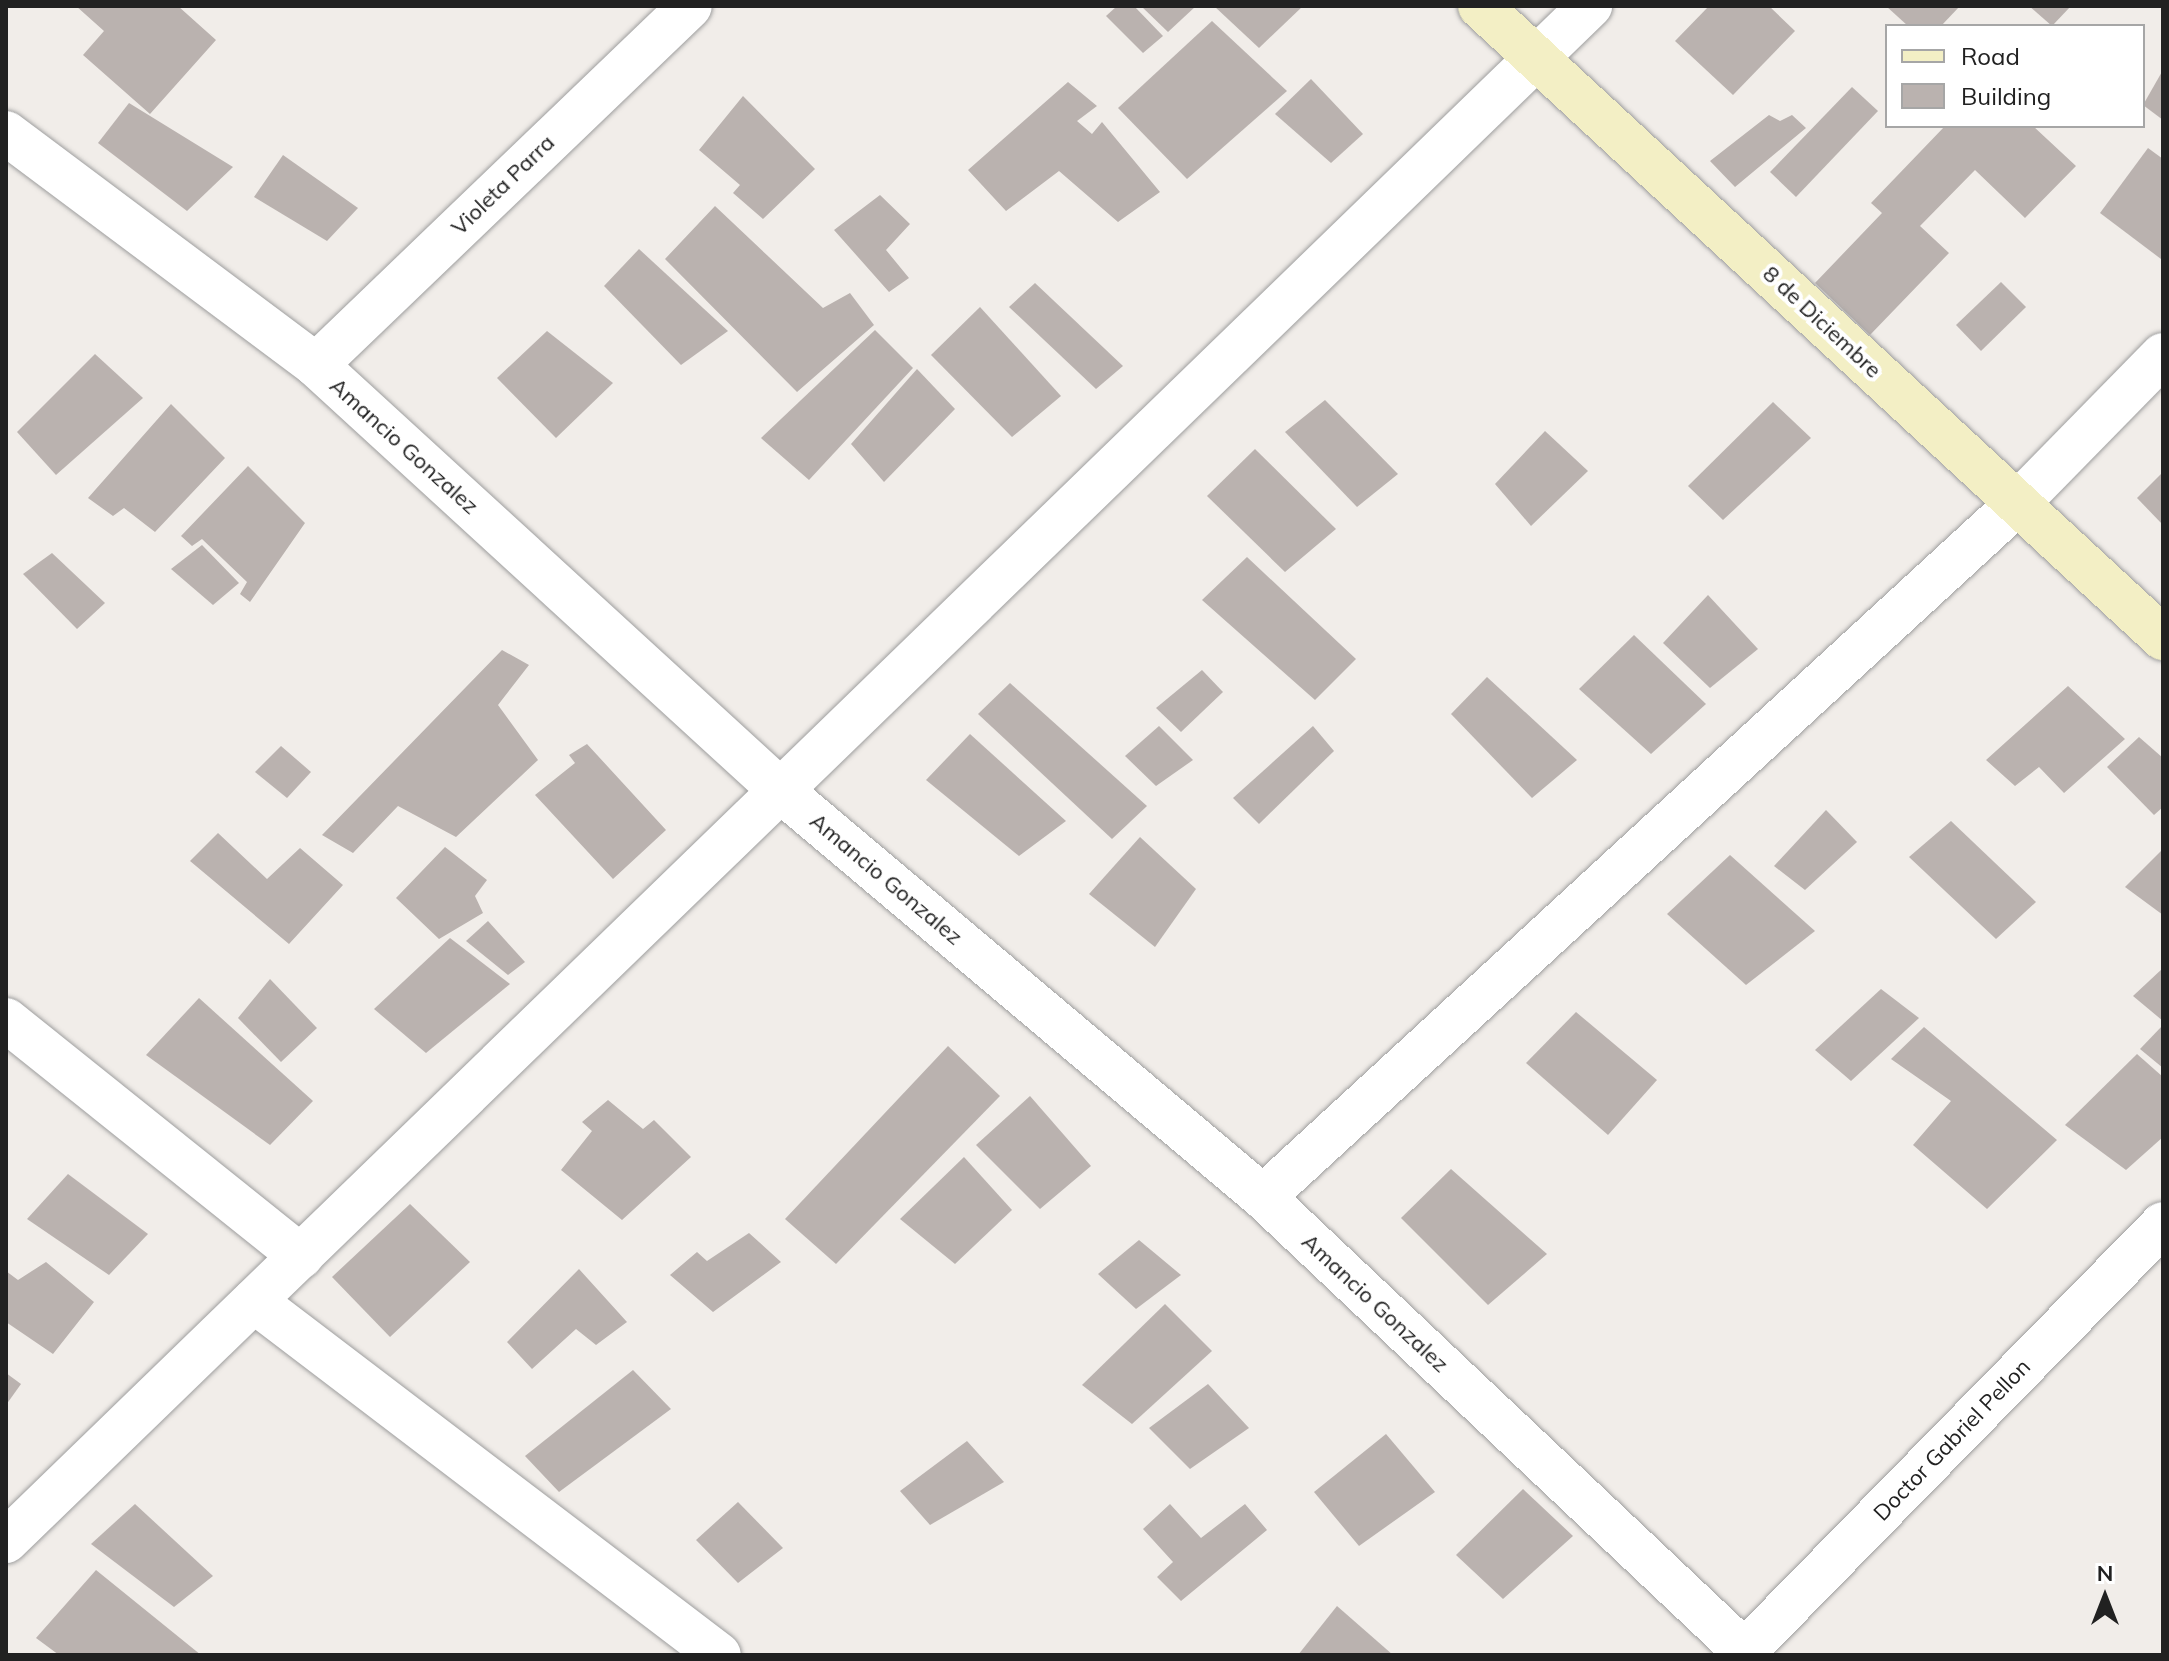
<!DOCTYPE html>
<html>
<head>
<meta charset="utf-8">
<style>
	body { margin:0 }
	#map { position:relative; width:2169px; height:1661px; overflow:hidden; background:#f1ede9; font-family:Mulish,sans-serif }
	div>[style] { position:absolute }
	.building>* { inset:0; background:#bab2af }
	.roads { filter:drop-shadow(0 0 2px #9e9e9e) drop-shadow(0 0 2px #9e9e9e) }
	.minor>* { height:44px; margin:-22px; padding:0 22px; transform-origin:22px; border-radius:22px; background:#fff }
	.tertiary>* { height:44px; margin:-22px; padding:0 22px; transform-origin:22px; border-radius:22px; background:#fff }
	.secondary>* { height:44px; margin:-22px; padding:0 22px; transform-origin:22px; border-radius:22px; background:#f3efc5 }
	span { translate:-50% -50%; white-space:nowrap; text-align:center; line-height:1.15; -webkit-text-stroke:8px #fff; paint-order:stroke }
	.street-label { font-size:22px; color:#212121 }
	.frame { position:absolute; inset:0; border:8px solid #212121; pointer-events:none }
	.legend { position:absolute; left:1885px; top:24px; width:260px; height:104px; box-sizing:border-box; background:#fff; border:2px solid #a6a6a6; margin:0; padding:10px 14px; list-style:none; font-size:24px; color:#212121 }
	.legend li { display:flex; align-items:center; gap:16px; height:40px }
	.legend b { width:40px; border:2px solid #a6a6a6 }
	.north { position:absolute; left:2065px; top:1557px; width:80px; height:80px; -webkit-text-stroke:6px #fff; paint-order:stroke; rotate:0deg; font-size:22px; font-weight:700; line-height:32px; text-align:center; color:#212121 }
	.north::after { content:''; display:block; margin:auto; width:28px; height:36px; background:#212121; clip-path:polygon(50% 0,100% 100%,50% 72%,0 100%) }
</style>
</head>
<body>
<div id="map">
	<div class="building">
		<i style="clip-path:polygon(76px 6px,178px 6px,216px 40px,150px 114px,83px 55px,104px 31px)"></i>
		<i style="clip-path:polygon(1117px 6px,1134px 6px,1163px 36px,1143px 53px,1106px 16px)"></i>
		<i style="clip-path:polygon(1141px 6px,1196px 6px,1168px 32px)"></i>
		<i style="clip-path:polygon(1214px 6px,1303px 6px,1259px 48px)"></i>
		<i style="clip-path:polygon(1709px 6px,1769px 6px,1795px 31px,1733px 95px,1675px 41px)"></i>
		<i style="clip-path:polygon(1886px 6px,1960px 6px,1941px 26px,1908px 26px)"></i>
		<i style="clip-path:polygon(2029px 6px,2071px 6px,2052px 26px)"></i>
		<i style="clip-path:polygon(1212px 21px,1287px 91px,1187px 179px,1118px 108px)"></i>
		<i style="clip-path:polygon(2163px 70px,2163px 120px,2143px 105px)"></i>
		<i style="clip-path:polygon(1311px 79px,1363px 134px,1331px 163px,1275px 114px)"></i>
		<i style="clip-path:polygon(1068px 82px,1097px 106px,1077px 121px,1092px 134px,1102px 122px,1160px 192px,1118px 222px,1059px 171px,1006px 211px,968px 170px)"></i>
		<i style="clip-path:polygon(1852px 87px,1878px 111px,1796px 197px,1770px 172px)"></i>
		<i style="clip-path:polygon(743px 96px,815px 169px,763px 219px,733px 193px,740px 185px,699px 150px)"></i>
		<i style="clip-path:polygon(129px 103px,233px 167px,187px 211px,98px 143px)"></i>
		<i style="clip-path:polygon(1769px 115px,1780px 121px,1792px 115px,1806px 128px,1735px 187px,1710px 161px)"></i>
		<i style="clip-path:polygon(1945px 126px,2033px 126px,2076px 166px,2025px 218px,1975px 170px,1920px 226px,1949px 253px,1870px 335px,1815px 283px,1882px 213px,1871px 203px)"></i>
		<i style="clip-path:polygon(2148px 148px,2163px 159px,2161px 259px,2100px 213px)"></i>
		<i style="clip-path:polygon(283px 155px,358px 208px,327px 241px,254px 197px)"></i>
		<i style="clip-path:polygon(880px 195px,910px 224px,886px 250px,909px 278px,889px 292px,834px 230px)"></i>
		<i style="clip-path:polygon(715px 206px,823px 308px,850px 293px,874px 325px,797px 392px,665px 259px)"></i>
		<i style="clip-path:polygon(639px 249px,728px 331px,681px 365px,604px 286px)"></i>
		<i style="clip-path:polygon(2001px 282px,2026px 307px,1981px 351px,1956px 325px)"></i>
		<i style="clip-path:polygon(1035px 283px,1123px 366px,1096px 389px,1009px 307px)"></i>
		<i style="clip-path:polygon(980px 307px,1061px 396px,1012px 437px,931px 355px)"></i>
		<i style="clip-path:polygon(875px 330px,913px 368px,809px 480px,761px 438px)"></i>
		<i style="clip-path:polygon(547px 331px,613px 383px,556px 438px,497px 378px)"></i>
		<i style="clip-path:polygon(95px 354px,143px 398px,56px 475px,17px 432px)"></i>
		<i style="clip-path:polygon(917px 369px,955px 409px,884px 482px,851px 444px)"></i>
		<i style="clip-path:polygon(1325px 400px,1398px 474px,1357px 507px,1285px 432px)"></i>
		<i style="clip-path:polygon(1773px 402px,1811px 438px,1723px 520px,1688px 486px)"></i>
		<i style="clip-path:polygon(171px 404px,225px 458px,155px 532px,124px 508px,113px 516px,88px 498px)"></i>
		<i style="clip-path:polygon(1545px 431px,1588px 471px,1531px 526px,1495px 484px)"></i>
		<i style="clip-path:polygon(1255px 449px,1336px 529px,1285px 572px,1207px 496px)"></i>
		<i style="clip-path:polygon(248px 466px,305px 523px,250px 602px,240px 594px,247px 582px,202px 539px,192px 546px,181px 536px)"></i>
		<i style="clip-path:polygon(2163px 472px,2163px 525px,2137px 498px)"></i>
		<i style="clip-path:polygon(202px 545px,239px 583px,213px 605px,171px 569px)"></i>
		<i style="clip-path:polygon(52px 553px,105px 603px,77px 629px,23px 574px)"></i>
		<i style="clip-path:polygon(1247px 557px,1356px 659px,1315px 700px,1202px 600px)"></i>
		<i style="clip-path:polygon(1708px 595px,1758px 649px,1710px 688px,1663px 643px)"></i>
		<i style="clip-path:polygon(1634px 635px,1706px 704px,1651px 754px,1579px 689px)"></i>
		<i style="clip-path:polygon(502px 650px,529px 665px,498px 705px,538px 760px,456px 837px,398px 806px,353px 853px,322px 835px)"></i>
		<i style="clip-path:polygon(1202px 670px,1223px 692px,1181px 732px,1156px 708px)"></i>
		<i style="clip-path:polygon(1487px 677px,1577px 760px,1532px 798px,1451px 714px)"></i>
		<i style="clip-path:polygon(1010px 683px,1147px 806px,1112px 839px,978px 714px)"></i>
		<i style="clip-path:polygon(2068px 686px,2125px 739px,2064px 793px,2039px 767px,2015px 786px,1986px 760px)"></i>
		<i style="clip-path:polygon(1159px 726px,1193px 760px,1156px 786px,1125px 756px)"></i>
		<i style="clip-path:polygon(1313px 726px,1334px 751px,1259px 824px,1233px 798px)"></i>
		<i style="clip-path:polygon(970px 734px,1066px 821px,1019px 856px,926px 780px)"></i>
		<i style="clip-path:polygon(2139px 737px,2163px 758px,2163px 807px,2154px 815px,2107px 767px)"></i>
		<i style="clip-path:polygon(587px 744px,666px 830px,613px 879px,535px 795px,575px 763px,569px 755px)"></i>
		<i style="clip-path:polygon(281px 746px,311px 772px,287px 798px,255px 772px)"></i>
		<i style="clip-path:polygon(1826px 810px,1857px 842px,1805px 890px,1774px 866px)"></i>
		<i style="clip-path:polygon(1951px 821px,2036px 902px,1996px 939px,1909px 857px)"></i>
		<i style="clip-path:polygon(218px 833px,267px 879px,300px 848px,343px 885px,289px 944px,190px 861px)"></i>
		<i style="clip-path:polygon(1140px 837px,1196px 889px,1155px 947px,1089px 894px)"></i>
		<i style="clip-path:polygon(445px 847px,487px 880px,475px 896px,483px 913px,439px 939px,396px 898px)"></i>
		<i style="clip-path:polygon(2163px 849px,2163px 915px,2125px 887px)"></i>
		<i style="clip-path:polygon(1730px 855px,1815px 931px,1746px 985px,1667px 914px)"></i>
		<i style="clip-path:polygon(488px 921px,525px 962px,508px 975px,466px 941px)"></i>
		<i style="clip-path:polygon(450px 938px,510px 984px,426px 1053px,374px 1009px)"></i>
		<i style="clip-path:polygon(2163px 968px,2163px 1021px,2133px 996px)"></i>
		<i style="clip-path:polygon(270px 979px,317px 1028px,281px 1062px,238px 1018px)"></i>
		<i style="clip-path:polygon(1881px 989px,1919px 1018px,1851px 1081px,1815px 1050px)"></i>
		<i style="clip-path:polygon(199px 998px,313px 1101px,270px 1145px,146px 1055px)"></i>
		<i style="clip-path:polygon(1576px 1012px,1657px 1080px,1608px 1135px,1526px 1063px)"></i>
		<i style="clip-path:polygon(2163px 1025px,2163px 1068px,2140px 1049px)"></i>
		<i style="clip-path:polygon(1924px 1027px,2057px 1140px,1987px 1209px,1913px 1145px,1951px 1101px,1891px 1059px)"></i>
		<i style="clip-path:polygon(948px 1046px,1000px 1096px,836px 1264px,785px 1219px)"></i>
		<i style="clip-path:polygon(2137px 1054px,2163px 1077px,2163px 1137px,2126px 1170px,2065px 1125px)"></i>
		<i style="clip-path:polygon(1030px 1096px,1091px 1166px,1040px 1209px,976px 1145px)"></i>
		<i style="clip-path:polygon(608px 1100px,643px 1129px,654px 1120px,691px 1157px,622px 1220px,561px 1170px,592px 1131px,582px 1122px)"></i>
		<i style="clip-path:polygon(964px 1157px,1012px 1210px,955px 1264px,900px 1219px)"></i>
		<i style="clip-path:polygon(1451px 1169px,1547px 1254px,1488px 1305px,1401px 1218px)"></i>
		<i style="clip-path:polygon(68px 1174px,148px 1234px,109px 1275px,27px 1219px)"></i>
		<i style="clip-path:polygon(410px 1204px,470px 1262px,390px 1337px,332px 1277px)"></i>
		<i style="clip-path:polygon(749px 1233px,781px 1262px,713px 1312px,670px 1275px,697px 1252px,707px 1261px)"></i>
		<i style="clip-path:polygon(1139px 1240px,1181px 1275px,1136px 1309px,1098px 1274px)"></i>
		<i style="clip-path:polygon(46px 1262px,94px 1302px,53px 1354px,6px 1322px,6px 1271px,18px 1280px)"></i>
		<i style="clip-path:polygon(579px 1269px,627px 1322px,596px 1345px,576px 1329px,532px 1369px,507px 1342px)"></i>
		<i style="clip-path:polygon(1165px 1304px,1212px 1351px,1132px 1424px,1082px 1385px)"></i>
		<i style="clip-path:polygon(633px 1370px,671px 1409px,559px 1492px,525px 1456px)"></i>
		<i style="clip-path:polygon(6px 1373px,21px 1384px,6px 1405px)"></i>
		<i style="clip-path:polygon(1208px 1384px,1249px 1428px,1190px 1469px,1149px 1428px)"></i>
		<i style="clip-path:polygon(1386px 1434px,1435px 1492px,1359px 1546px,1314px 1492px)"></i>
		<i style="clip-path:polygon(967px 1441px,1004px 1482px,930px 1525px,900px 1491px)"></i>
		<i style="clip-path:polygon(1523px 1489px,1573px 1536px,1503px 1599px,1456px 1555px)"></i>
		<i style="clip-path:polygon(738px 1502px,783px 1548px,738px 1583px,696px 1540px)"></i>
		<i style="clip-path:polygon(135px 1504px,213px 1576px,174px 1607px,91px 1544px)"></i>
		<i style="clip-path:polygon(1170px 1504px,1201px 1538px,1245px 1504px,1267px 1530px,1181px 1601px,1157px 1577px,1173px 1562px,1143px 1529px)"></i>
		<i style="clip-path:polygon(96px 1570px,201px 1655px,59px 1655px,36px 1638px)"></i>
		<i style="clip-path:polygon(1337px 1606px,1393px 1655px,1298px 1655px)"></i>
	</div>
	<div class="roads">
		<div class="minor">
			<i style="left:6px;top:133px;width:387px;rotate:36.8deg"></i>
			<i style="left:316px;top:365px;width:629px;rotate:42.49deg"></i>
			<i style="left:780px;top:790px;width:632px;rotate:40.12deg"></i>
			<i style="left:1263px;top:1197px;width:661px;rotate:43.35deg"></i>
			<i style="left:316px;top:365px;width:518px;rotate:-43.83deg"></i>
			<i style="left:6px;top:1020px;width:378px;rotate:38.7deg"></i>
			<i style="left:1263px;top:1197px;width:1026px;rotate:-42.59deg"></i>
			<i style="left:2018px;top:503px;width:207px;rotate:-45.6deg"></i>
			<i style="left:254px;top:1301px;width:584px;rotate:37.28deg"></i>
			<i style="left:6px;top:1541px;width:2206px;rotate:-44.1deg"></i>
		</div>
		<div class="tertiary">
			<i style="left:1741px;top:1655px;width:603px;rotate:-45.6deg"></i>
		</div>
		<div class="secondary">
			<i style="left:1480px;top:6px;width:931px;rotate:42.78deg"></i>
		</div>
	</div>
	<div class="street-label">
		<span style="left:503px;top:185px;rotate:-44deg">Violeta Parra</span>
		<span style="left:1822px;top:322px;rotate:43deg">8 de Diciembre</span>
		<span style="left:404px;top:446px;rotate:42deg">Amancio Gonzalez</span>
		<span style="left:886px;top:879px;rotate:40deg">Amancio Gonzalez</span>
		<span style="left:1375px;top:1303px;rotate:43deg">Amancio Gonzalez</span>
		<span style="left:1952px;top:1440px;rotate:-46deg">Doctor Gabriel Pellon</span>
	</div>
	<div class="frame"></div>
	<ul class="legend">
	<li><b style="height:10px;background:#f3efc5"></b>Road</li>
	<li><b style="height:22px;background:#bab2af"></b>Building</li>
	</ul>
	<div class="north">N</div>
</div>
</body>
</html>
